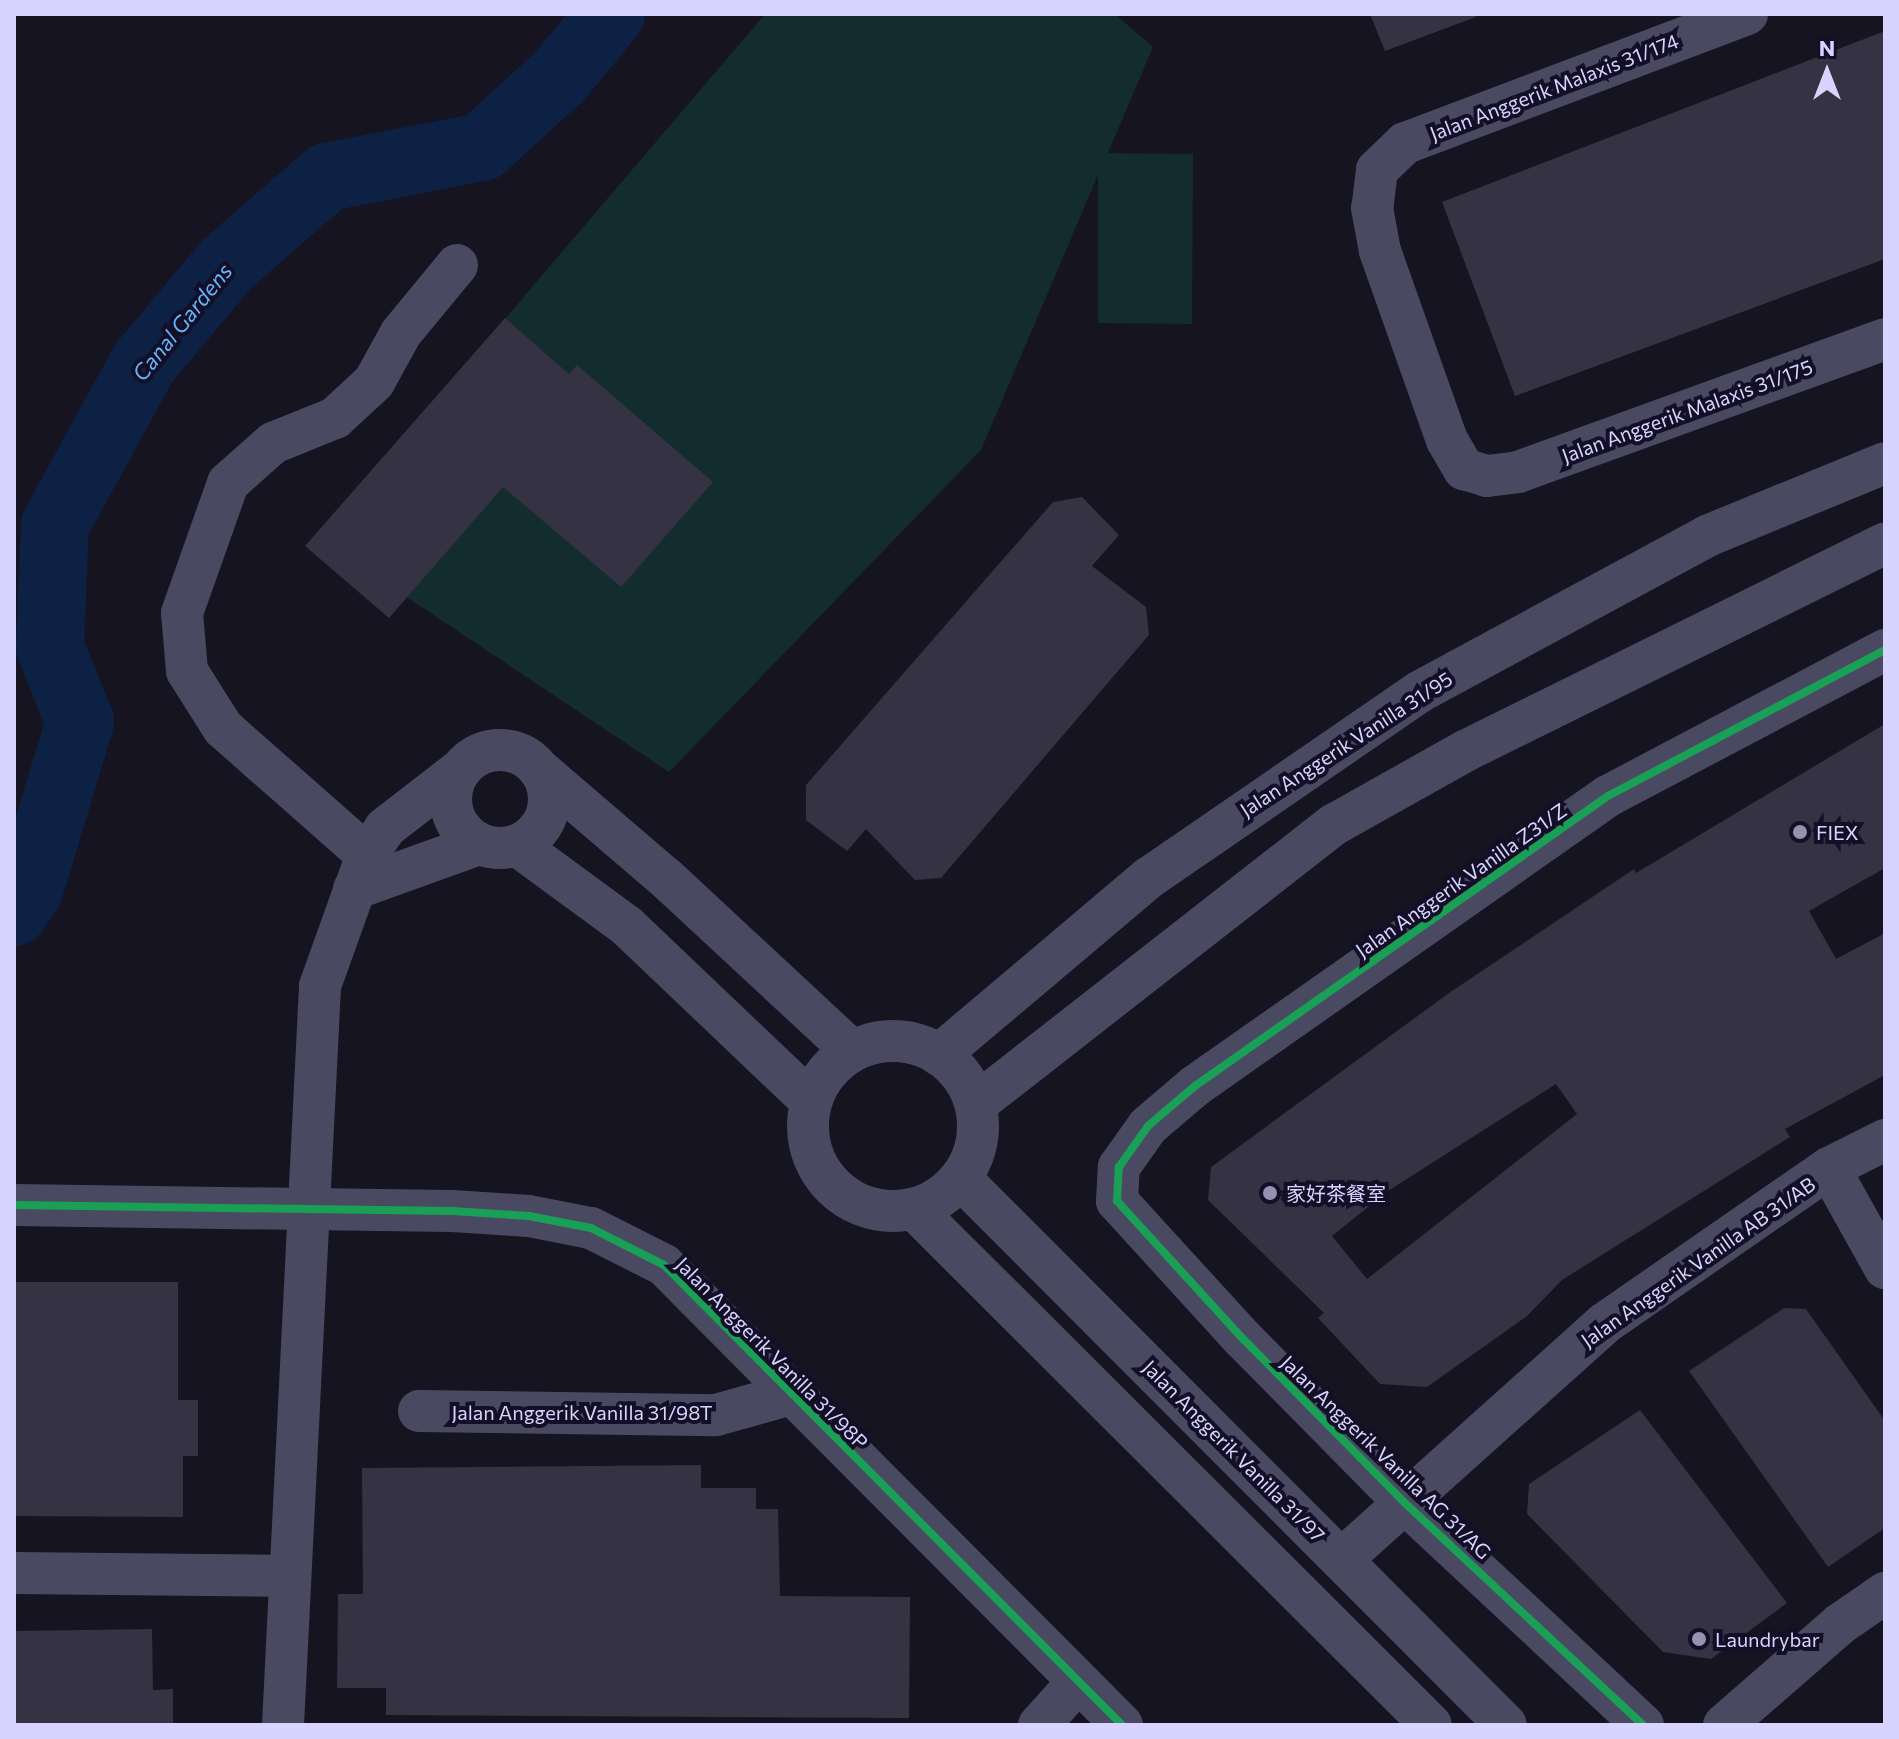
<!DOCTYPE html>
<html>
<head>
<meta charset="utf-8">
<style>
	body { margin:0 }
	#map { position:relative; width:1899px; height:1739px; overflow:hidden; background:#161421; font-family:Commissioner,"Noto Sans SC",sans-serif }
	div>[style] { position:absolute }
	.green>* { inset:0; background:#132c2d }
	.river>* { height:68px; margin:-34px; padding:0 34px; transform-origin:34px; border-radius:34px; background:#0d2144 }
	.building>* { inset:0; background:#343243 }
	.minor>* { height:42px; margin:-21px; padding:0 21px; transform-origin:21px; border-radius:21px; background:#4a4962 }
	.minor>.ring { margin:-21px; padding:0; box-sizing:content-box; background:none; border:42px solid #4a4962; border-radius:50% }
	.cycleway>* { height:8px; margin:-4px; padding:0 4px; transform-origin:4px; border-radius:4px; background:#1a9f57 }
	.dots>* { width:22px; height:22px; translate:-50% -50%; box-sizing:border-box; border:4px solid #130f26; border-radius:50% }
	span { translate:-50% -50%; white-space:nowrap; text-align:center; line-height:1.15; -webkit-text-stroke:8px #130f26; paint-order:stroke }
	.street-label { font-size:20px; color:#d9d4ff }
	.poi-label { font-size:20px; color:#d9d4ff }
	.left { translate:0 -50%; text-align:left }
	.water-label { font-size:22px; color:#62b6ff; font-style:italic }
	.frame { position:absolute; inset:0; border:16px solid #d9d4ff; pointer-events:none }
	.north { position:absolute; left:1787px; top:32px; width:80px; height:80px; -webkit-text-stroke:6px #130f26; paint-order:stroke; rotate:0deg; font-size:22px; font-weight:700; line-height:32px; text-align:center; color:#d9d4ff }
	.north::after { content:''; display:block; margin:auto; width:28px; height:36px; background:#d9d4ff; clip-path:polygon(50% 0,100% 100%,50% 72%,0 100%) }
</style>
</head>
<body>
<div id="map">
	<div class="green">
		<i style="clip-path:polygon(765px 14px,1115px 14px,1153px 47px,1108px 153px,1193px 154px,1192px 324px,1098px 323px,1098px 175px,981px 450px,669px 772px,318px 538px)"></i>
	</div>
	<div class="river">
		<i style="left:14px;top:912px;width:27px;rotate:-56deg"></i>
		<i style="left:29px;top:890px;width:176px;rotate:-73.1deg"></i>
		<i style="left:80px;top:722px;width:81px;rotate:-111.8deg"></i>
		<i style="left:50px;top:647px;width:122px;rotate:-87.7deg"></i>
		<i style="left:55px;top:525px;width:183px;rotate:-61.3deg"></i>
		<i style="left:143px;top:364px;width:129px;rotate:-50deg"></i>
		<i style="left:226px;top:265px;width:134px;rotate:-41.1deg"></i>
		<i style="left:327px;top:177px;width:158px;rotate:-11deg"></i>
		<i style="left:482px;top:147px;width:105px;rotate:-42.3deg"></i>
		<i style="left:560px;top:76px;width:80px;rotate:-50.6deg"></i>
	</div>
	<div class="building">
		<i style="clip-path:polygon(1370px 14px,1476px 14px,1476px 17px,1385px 51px)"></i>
		<i style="clip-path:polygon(1885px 31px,1885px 259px,1515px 396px,1442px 202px)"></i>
		<i style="clip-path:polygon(505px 318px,569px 374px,577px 365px,713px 482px,621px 587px,503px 487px,389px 618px,305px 546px)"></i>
		<i style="clip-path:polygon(1082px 497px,1119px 535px,1092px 566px,1146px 607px,1149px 635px,1112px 678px,941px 878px,915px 880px,866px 829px,847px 851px,806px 820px,806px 785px,1053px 502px)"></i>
		<i style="clip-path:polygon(evenodd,1885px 724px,1885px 868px,1809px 911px,1836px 959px,1885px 933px,1885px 1075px,1785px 1129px,1790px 1137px,1562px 1280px,1527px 1316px,1427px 1387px,1380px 1384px,1318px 1318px,1324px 1313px,1208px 1200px,1211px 1167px,1449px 993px,1634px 869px,1636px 873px,1885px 724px,1556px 1084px,1577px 1114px,1367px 1279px,1332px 1236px,1388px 1191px,1556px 1084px)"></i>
		<i style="clip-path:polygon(14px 1282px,178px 1282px,178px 1400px,198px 1400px,198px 1456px,183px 1456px,183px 1517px,14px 1516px)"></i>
		<i style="clip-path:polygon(1784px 1308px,1806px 1309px,1885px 1421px,1885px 1528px,1828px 1567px,1689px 1371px)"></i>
		<i style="clip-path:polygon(1640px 1410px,1787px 1603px,1711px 1659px,1663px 1652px,1527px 1514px,1529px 1484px)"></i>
		<i style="clip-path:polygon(701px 1465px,701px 1488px,756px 1488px,756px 1509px,778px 1509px,780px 1596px,910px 1597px,909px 1718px,386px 1715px,386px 1688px,337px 1688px,338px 1594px,363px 1594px,362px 1468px)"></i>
		<i style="clip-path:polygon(152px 1629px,153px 1690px,173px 1689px,173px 1725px,14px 1725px,14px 1631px)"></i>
	</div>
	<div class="minor">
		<i style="left:1747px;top:14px;width:366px;rotate:159.3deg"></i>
		<i style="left:1405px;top:143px;width:39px;rotate:136deg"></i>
		<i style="left:1377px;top:170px;width:38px;rotate:97deg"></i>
		<i style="left:1372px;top:208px;width:44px;rotate:79.5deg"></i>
		<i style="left:1380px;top:251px;width:201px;rotate:70.5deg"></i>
		<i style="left:1447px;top:440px;width:34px;rotate:60deg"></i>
		<i style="left:1464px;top:469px;width:24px;rotate:17deg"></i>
		<i style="left:1487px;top:476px;width:31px;rotate:-7deg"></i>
		<i style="left:1518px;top:472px;width:390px;rotate:-19.9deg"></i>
		<i class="ring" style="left:451px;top:750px;width:56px;height:56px"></i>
		<i style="left:542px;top:772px;width:165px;rotate:40.6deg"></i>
		<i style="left:667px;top:879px;width:253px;rotate:42.9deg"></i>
		<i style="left:518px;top:846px;width:135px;rotate:36.3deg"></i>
		<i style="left:627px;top:926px;width:254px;rotate:43.6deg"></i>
		<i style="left:367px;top:855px;width:192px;rotate:-138.6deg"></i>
		<i style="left:223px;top:728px;width:67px;rotate:-122.3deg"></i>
		<i style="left:187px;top:671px;width:58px;rotate:-94.9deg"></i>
		<i style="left:182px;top:613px;width:138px;rotate:-70.5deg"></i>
		<i style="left:228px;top:483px;width:60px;rotate:-41.6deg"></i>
		<i style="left:273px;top:443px;width:67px;rotate:-22deg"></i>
		<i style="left:335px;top:418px;width:53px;rotate:-42.7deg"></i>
		<i style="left:374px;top:382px;width:56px;rotate:-61.1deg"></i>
		<i style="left:401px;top:333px;width:88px;rotate:-50.5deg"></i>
		<i style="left:354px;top:889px;width:133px;rotate:-19.8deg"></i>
		<i class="ring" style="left:808px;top:1041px;width:128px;height:128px"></i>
		<i style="left:939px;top:1055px;width:276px;rotate:-40.2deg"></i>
		<i style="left:1150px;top:877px;width:326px;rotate:-34.5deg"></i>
		<i style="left:1419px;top:692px;width:328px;rotate:-28.4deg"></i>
		<i style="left:1707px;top:536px;width:192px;rotate:-22.3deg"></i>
		<i style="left:976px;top:1104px;width:455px;rotate:-38deg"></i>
		<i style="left:1335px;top:824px;width:151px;rotate:-29.3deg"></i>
		<i style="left:1467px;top:750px;width:466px;rotate:-26.3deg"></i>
		<i style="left:1829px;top:1168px;width:115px;rotate:60.8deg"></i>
		<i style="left:961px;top:1179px;width:771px;rotate:45.05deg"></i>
		<i style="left:14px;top:1205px;width:438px;rotate:0.8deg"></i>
		<i style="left:452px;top:1211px;width:77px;rotate:3.7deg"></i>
		<i style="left:529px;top:1216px;width:63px;rotate:11deg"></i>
		<i style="left:591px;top:1228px;width:82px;rotate:26.9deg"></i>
		<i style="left:664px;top:1265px;width:649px;rotate:45.12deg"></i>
		<i style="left:914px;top:1209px;width:730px;rotate:44.94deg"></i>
		<i style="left:419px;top:1411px;width:297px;rotate:0.8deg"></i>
		<i style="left:716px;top:1415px;width:78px;rotate:-15.6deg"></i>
		<i style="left:1342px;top:1559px;width:353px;rotate:-41.9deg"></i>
		<i style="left:1605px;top:1323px;width:272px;rotate:-34.7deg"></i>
		<i style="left:1829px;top:1168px;width:63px;rotate:-26.6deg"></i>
		<i style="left:14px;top:1573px;width:276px;rotate:0.6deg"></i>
		<i style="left:283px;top:1725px;width:740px;rotate:-87.13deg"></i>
		<i style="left:320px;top:986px;width:139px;rotate:-70.3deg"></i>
		<i style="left:367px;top:855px;width:32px;rotate:-56deg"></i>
		<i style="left:385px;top:828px;width:95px;rotate:-37.7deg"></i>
		<i style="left:1039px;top:1725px;width:58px;rotate:-47.8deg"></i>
		<i style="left:1643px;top:1725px;width:328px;rotate:-137deg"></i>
		<i style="left:1403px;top:1501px;width:228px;rotate:-134.6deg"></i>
		<i style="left:1243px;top:1339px;width:187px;rotate:-132.4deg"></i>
		<i style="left:1117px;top:1201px;width:34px;rotate:-87deg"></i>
		<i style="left:1119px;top:1167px;width:50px;rotate:-54.7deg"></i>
		<i style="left:1148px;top:1126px;width:62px;rotate:-40.4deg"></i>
		<i style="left:1195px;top:1086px;width:505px;rotate:-35.08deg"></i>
		<i style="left:1608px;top:796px;width:313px;rotate:-27.8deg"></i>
		<i style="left:1724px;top:1725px;width:154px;rotate:-41deg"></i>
		<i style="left:1840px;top:1624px;width:55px;rotate:-34.6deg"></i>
	</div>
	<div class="cycleway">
		<i style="left:14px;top:1205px;width:438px;rotate:0.8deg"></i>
		<i style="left:452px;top:1211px;width:77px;rotate:3.7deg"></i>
		<i style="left:529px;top:1216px;width:63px;rotate:11deg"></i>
		<i style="left:591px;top:1228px;width:82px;rotate:26.9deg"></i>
		<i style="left:664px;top:1265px;width:649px;rotate:45.12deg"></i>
		<i style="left:1643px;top:1725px;width:328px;rotate:-137deg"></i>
		<i style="left:1403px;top:1501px;width:228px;rotate:-134.6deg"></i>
		<i style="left:1243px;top:1339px;width:187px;rotate:-132.4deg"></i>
		<i style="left:1117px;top:1201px;width:34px;rotate:-87deg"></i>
		<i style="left:1119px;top:1167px;width:50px;rotate:-54.7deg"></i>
		<i style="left:1148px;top:1126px;width:62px;rotate:-40.4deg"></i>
		<i style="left:1195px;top:1086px;width:505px;rotate:-35.08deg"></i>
		<i style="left:1608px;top:796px;width:313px;rotate:-27.8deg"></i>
	</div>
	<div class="dots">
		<i style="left:1800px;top:832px;background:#9591b1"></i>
		<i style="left:1270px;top:1193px;background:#9591b1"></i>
		<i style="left:1699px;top:1639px;background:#9591b1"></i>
	</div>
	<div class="street-label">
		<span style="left:1554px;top:87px;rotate:-21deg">Jalan Anggerik Malaxis 31/174</span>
		<span style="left:1687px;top:411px;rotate:-20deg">Jalan Anggerik Malaxis 31/175</span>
		<span style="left:1346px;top:744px;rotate:-33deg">Jalan Anggerik Vanilla 31/95</span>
		<span style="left:1461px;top:880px;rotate:-35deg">Jalan Anggerik Vanilla Z31/Z</span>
		<span style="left:1698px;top:1262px;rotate:-35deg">Jalan Anggerik Vanilla AB 31/AB</span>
		<span style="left:772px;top:1353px;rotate:45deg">Jalan Anggerik Vanilla 31/98P</span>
		<span style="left:582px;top:1412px">Jalan Anggerik Vanilla 31/98T</span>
		<span style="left:1234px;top:1451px;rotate:45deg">Jalan Anggerik Vanilla 31/97</span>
		<span style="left:1386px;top:1457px;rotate:44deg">Jalan Anggerik Vanilla AG 31/AG</span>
	</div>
	<div class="poi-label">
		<span class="left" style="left:1816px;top:832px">FIEX</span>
		<span class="left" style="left:1286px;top:1193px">家好茶餐室</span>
		<span class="left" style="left:1715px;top:1639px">Laundrybar</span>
	</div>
	<div class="water-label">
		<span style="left:182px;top:322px;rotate:-51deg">Canal Gardens</span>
	</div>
	<div class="frame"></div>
	<div class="north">N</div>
</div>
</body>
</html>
